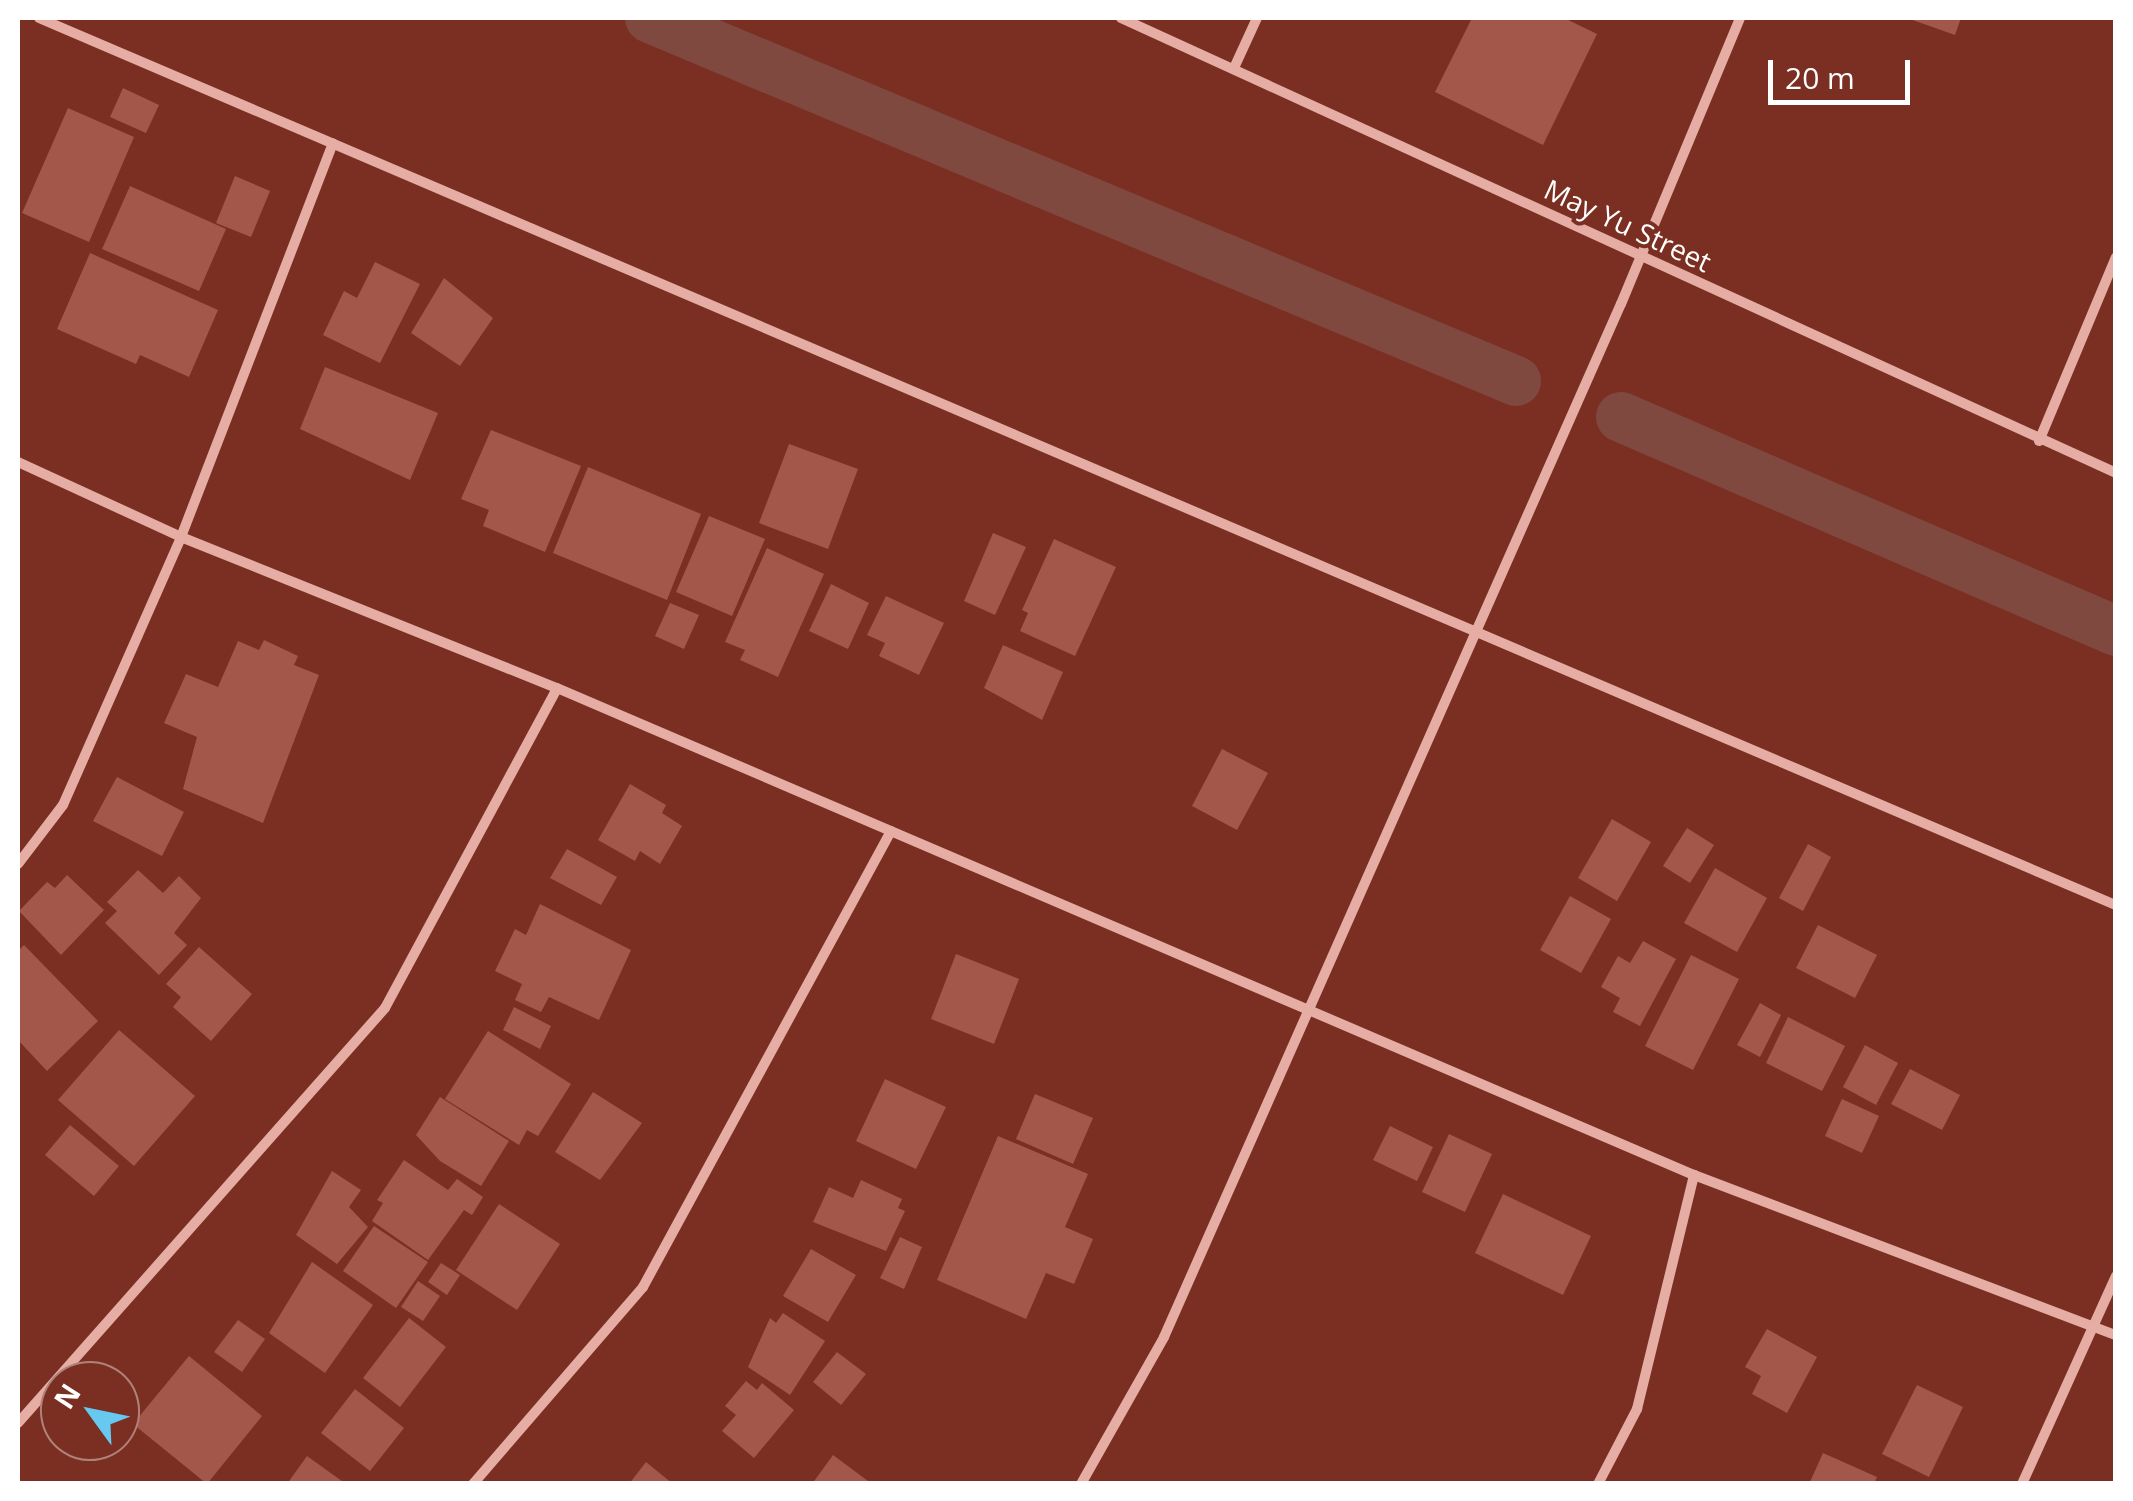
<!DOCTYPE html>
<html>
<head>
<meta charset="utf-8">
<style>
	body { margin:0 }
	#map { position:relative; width:2133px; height:1501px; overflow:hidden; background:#7a2f22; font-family:"Open Sans",sans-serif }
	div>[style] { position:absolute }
	.canal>* { height:50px; margin:-25px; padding:0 25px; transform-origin:25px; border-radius:25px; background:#80493f }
	.building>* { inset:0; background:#a3574b }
	.street>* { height:10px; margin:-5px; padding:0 5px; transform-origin:5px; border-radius:5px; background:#e5ada4 }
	span { translate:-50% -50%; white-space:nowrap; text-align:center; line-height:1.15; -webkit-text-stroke:8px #7a2f22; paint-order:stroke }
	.street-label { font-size:28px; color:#fff }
	.frame { position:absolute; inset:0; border:20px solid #fff; pointer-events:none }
	.north { position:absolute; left:40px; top:1361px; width:100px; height:100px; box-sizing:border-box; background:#7a2f22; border:2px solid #af827a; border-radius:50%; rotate:303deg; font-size:28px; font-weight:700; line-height:40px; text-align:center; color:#fff }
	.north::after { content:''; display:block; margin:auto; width:35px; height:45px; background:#67c8f0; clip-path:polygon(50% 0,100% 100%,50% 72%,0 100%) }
	.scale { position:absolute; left:1768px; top:60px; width:142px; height:45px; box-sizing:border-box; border:5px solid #fff; border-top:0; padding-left:12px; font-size:30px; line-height:35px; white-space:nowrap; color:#fff; -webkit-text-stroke:8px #7a2f22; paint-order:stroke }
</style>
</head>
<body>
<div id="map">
	<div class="canal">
		<i style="left:650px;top:18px;width:939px;rotate:22.74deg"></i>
		<i style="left:1621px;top:417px;width:539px;rotate:23.38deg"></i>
	</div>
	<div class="building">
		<i style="clip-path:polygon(1472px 18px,1564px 18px,1597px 34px,1543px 145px,1435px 92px)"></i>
		<i style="clip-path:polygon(1907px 18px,1961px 18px,1955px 35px)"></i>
		<i style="clip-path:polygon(123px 88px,159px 105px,146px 133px,110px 117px)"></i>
		<i style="clip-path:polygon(68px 108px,134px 137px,89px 242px,22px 213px)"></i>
		<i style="clip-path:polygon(235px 176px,270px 191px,251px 237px,216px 223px)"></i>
		<i style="clip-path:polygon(130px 186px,226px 229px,199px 291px,102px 249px)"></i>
		<i style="clip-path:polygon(90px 253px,218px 310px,189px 377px,140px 355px,136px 364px,57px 329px)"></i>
		<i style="clip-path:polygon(375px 262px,420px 284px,380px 363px,323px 335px,344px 291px,357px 298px)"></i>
		<i style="clip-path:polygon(444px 278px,493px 318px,460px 366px,411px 333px)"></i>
		<i style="clip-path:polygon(325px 367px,438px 413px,410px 480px,300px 429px)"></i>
		<i style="clip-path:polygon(491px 430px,581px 466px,545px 552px,483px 526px,489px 510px,461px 499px)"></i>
		<i style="clip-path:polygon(789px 444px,858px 469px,828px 549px,759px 523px)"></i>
		<i style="clip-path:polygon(588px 467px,701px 514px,667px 600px,553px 553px)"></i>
		<i style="clip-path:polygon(709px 516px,765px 539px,732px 616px,676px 592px)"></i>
		<i style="clip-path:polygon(993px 533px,1026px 547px,995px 615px,964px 601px)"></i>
		<i style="clip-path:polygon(1054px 539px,1116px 567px,1075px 656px,1020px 631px,1028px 613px,1022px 610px)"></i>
		<i style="clip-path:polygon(767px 548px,824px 574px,778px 677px,740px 660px,745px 650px,725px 642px)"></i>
		<i style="clip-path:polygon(831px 584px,869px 603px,848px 649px,809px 631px)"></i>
		<i style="clip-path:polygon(886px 596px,944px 623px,919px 675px,879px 656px,885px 643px,867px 635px)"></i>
		<i style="clip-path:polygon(670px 603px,699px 615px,684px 649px,655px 636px)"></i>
		<i style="clip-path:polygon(264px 640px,298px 656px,294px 665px,319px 675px,263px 823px,183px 789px,197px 737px,164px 723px,186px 674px,218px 687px,238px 641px,259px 650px)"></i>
		<i style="clip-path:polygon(1003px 645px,1063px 672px,1042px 720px,984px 688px)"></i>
		<i style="clip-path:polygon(1222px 749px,1268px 773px,1237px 830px,1192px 806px)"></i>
		<i style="clip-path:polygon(117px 777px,184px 812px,162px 856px,93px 821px)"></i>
		<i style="clip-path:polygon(630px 784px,666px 805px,662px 813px,682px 826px,660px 864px,640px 851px,635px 861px,598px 840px)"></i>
		<i style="clip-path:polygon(1612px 819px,1651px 842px,1617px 901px,1578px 878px)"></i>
		<i style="clip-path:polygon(1687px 828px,1714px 845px,1690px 883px,1663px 866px)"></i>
		<i style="clip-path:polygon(1808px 844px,1831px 857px,1803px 911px,1779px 898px)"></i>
		<i style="clip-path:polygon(567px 849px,617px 877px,601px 905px,550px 878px)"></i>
		<i style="clip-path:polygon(1715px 868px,1767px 898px,1737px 952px,1684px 923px)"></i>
		<i style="clip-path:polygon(138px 870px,163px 893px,179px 876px,201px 898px,174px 933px,187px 945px,159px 975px,105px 923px,117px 911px,107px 902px)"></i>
		<i style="clip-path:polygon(67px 875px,104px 910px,61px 955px,19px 911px,47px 882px,55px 888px)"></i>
		<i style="clip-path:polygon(1570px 896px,1611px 919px,1581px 973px,1540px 950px)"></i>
		<i style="clip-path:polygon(540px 904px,631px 950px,599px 1020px,549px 997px,541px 1012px,515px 1000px,522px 984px,495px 971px,515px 929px,526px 935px)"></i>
		<i style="clip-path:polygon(1818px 925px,1877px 955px,1855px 998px,1796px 968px)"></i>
		<i style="clip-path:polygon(1643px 941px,1676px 959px,1640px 1026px,1613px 1012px,1620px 998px,1601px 987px,1618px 956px,1630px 963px)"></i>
		<i style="clip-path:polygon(24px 945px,98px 1021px,47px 1071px,18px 1040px,18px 951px)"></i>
		<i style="clip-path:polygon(199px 947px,252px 994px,211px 1041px,173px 1007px,181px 997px,166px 984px)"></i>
		<i style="clip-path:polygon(956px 954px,1019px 979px,994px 1044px,931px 1019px)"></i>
		<i style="clip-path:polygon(1691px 955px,1739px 979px,1693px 1070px,1645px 1046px)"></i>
		<i style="clip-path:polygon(1760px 1003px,1781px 1015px,1760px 1057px,1737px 1045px)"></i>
		<i style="clip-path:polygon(514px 1007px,551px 1026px,540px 1049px,503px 1030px)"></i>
		<i style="clip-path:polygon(1788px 1017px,1845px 1046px,1822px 1091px,1766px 1063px)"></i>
		<i style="clip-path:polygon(119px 1030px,195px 1096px,134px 1166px,58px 1100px)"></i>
		<i style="clip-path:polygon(488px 1031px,571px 1084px,538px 1136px,527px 1130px,519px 1145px,445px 1099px)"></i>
		<i style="clip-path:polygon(1865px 1045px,1898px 1063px,1876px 1105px,1843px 1087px)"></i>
		<i style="clip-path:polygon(1910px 1069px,1960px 1095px,1942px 1130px,1891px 1104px)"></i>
		<i style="clip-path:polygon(885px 1079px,946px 1107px,916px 1169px,856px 1141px)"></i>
		<i style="clip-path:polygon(593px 1092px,642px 1123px,600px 1180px,555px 1152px)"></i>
		<i style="clip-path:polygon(1035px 1094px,1093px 1118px,1073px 1164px,1016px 1139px)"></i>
		<i style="clip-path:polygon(440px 1097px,509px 1141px,481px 1186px,440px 1161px,416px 1135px)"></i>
		<i style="clip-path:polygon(1842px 1099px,1879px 1116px,1862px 1153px,1825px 1136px)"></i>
		<i style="clip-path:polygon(70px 1125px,119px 1166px,94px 1196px,45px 1155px)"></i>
		<i style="clip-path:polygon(1390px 1126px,1433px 1147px,1417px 1181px,1373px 1160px)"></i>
		<i style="clip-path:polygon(1449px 1134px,1492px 1154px,1465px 1212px,1422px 1192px)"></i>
		<i style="clip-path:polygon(998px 1136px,1088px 1174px,1065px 1227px,1093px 1239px,1074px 1284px,1046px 1273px,1026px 1319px,937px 1280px)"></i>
		<i style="clip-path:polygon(404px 1160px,448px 1190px,457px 1179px,483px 1197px,472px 1215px,464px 1210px,428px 1260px,372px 1221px,383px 1203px,377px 1200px)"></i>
		<i style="clip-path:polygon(332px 1171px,361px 1190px,349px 1207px,368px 1227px,337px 1264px,296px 1235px)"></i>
		<i style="clip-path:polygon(861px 1180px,902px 1199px,898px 1208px,905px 1211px,886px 1251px,813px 1222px,829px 1187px,853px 1198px)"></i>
		<i style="clip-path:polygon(1503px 1194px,1591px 1236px,1563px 1295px,1475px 1253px)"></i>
		<i style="clip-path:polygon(499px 1204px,560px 1244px,517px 1310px,456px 1270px)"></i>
		<i style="clip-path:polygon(374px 1226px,428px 1262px,396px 1308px,343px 1271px)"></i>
		<i style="clip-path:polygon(900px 1237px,922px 1247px,904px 1289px,880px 1278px)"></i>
		<i style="clip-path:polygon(811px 1249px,856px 1275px,828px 1322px,783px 1296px)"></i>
		<i style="clip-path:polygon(312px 1262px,373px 1305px,325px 1373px,269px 1333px)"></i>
		<i style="clip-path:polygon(441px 1263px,460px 1275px,447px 1295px,428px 1282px)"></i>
		<i style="clip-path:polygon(418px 1281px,440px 1296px,423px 1321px,401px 1307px)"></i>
		<i style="clip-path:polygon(783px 1313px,825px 1341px,790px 1395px,748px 1367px,770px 1318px,776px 1323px)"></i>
		<i style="clip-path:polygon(409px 1318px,446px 1347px,400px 1407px,363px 1378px)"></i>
		<i style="clip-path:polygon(238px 1320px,265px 1339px,242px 1372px,214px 1352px)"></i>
		<i style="clip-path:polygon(1767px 1329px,1817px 1357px,1787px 1413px,1752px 1394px,1761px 1376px,1745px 1367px)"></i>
		<i style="clip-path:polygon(837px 1352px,866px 1374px,841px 1405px,813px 1382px)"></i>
		<i style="clip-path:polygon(189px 1356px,262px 1416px,207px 1484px,133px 1424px)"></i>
		<i style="clip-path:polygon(746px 1381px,757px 1390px,762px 1383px,794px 1410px,754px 1458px,722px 1431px,736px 1415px,725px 1406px)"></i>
		<i style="clip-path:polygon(1917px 1385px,1963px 1407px,1929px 1477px,1882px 1454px)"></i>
		<i style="clip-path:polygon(355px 1389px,404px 1428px,370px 1471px,321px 1433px)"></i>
		<i style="clip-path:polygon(1823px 1453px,1877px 1477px,1874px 1484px,1809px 1484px)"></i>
		<i style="clip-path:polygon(833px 1455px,872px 1484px,812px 1484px)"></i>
		<i style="clip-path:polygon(307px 1456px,346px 1484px,287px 1484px)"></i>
		<i style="clip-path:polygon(646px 1462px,673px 1484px,629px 1484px)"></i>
	</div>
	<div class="street">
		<i style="left:39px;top:18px;width:2258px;rotate:23.13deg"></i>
		<i style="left:1121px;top:18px;width:1094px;rotate:24.57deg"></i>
		<i style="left:1234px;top:68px;width:55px;rotate:-65.3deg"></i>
		<i style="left:2039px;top:441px;width:199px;rotate:-67.3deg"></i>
		<i style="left:18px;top:462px;width:179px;rotate:24.7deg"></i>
		<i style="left:181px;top:537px;width:405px;rotate:21.9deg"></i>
		<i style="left:557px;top:688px;width:1237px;rotate:23.19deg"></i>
		<i style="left:1694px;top:1175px;width:451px;rotate:20.8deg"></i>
		<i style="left:18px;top:864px;width:74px;rotate:-52.7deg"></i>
		<i style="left:63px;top:805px;width:293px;rotate:-66.2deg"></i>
		<i style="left:181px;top:537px;width:422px;rotate:-68.9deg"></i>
		<i style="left:18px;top:1423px;width:554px;rotate:-48.51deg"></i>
		<i style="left:385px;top:1008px;width:363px;rotate:-61.7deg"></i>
		<i style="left:473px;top:1484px;width:260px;rotate:-49.2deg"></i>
		<i style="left:643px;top:1287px;width:519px;rotate:-61.46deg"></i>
		<i style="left:1081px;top:1484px;width:169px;rotate:-60.5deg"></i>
		<i style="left:1164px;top:1337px;width:1130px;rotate:-66.14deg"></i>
		<i style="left:1621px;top:304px;width:310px;rotate:-67.4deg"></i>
		<i style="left:1598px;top:1484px;width:85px;rotate:-62.5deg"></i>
		<i style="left:1637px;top:1409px;width:241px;rotate:-76.3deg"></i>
		<i style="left:2022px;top:1484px;width:228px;rotate:-65.7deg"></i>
	</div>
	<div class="street-label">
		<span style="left:1628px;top:225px;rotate:25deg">May Yu Street</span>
	</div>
	<div class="frame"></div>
	<div class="north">N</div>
	<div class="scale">20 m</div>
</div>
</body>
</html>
